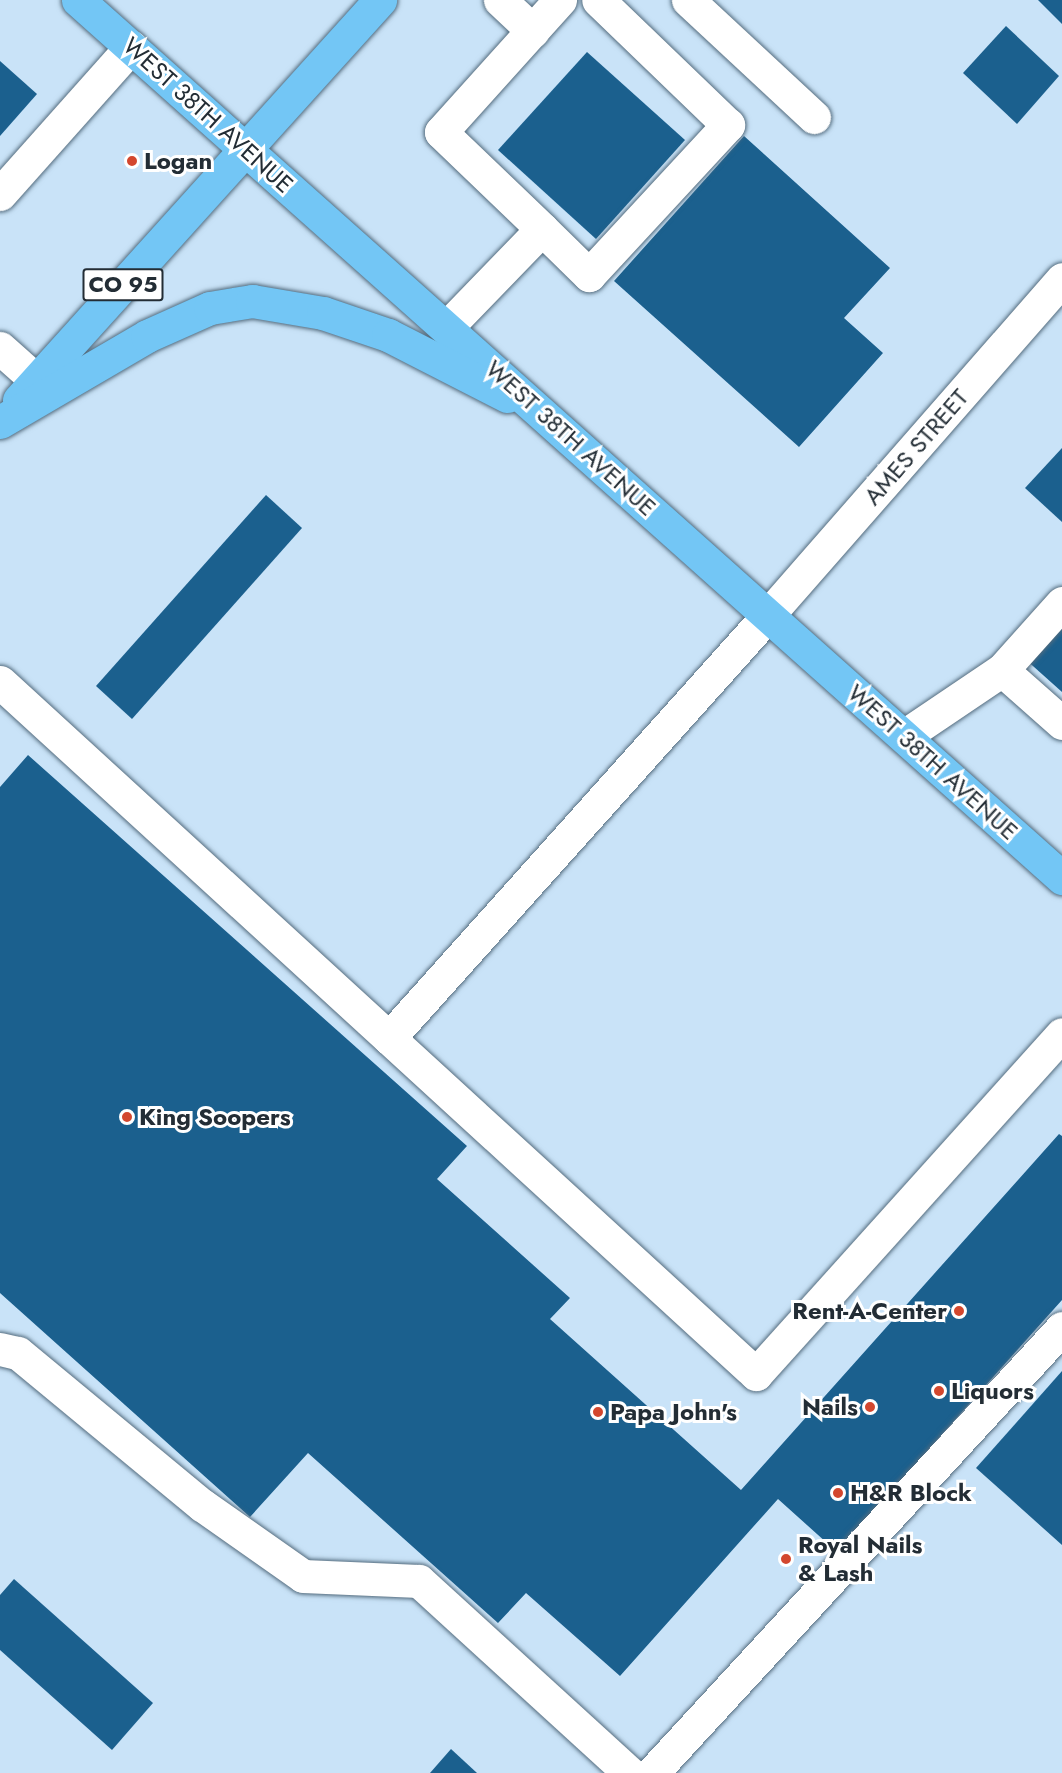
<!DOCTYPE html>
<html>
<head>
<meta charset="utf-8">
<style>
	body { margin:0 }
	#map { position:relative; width:1062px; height:1773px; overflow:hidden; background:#c9e3f8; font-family:Jost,sans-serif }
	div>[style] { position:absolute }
	.building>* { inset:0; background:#1b608e }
	.roads { filter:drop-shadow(0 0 2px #546c7e) drop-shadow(0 0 2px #546c7e) }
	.minor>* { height:33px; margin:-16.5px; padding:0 16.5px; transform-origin:16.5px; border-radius:16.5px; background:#fff }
	.major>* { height:33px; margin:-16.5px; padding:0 16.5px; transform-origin:16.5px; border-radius:16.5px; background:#73c6f5 }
	.dots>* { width:16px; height:16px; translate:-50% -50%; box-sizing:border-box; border:3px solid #fff; border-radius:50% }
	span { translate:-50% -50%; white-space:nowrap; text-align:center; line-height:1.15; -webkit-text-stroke:6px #fff; paint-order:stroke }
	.shield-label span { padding:2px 4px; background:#fff; border:2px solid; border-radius:4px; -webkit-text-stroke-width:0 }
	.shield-label { font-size:22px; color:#232d35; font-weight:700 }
	.street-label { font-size:24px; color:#232d35 }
	.poi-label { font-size:24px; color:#232d35; font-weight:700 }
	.left { translate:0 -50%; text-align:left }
	.right { translate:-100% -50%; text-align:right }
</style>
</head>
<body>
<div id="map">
	<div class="building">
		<i style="clip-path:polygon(1038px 0,1062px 0,1062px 24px)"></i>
		<i style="clip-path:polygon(1006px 26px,1059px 76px,1017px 124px,963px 73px)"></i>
		<i style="clip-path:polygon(587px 52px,685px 140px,596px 239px,498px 150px)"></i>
		<i style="clip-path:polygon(0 61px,37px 94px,0 136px)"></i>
		<i style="clip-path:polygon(744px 136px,890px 268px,844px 318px,883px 353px,799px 447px,614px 281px)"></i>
		<i style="clip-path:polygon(1062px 448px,1062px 522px,1025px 488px)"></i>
		<i style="clip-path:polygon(266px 495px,302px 528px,132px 719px,96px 686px)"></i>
		<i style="clip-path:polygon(1062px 617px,1062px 692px,1024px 658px)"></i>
		<i style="clip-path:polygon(28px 755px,467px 1146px,437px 1179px,570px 1298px,550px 1319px,741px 1490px,1059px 1134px,1062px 1136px,1062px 1300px,837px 1552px,778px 1499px,620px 1676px,526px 1593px,498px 1623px,308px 1453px,250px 1517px,0 1293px,0 787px)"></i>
		<i style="clip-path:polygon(1062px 1371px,1062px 1545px,976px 1468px)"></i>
		<i style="clip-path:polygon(14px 1579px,153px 1703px,112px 1750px,0 1650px,0 1595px)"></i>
		<i style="clip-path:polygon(451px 1749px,477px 1773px,430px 1773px)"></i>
	</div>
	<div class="roads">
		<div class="minor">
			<i style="left:500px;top:0;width:45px;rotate:43.2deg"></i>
			<i style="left:688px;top:0;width:172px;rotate:42.9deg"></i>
			<i style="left:0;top:194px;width:197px;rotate:-48.3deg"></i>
			<i style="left:542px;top:229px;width:66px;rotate:44.4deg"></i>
			<i style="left:589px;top:275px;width:205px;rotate:-47.2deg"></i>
			<i style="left:728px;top:125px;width:180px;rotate:-136.1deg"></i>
			<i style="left:447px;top:327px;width:136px;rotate:-45.9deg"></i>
			<i style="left:542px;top:229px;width:140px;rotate:-136.2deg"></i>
			<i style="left:441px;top:132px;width:178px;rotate:-48deg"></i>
			<i style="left:0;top:348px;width:50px;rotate:41.7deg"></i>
			<i style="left:1062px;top:603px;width:90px;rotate:131.8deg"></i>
			<i style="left:1002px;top:670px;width:80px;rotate:41.5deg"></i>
			<i style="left:0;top:682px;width:1025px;rotate:42.47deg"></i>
			<i style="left:756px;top:1374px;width:457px;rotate:-48deg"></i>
			<i style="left:904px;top:736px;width:118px;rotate:-34deg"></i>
			<i style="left:389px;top:1038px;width:569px;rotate:-48.13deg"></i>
			<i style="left:769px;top:614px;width:445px;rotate:-48.8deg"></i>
			<i style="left:0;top:1349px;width:18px;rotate:13deg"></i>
			<i style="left:18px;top:1353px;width:239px;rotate:39.6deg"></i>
			<i style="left:202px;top:1505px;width:123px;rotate:35.1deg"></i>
			<i style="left:303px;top:1576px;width:116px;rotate:2.5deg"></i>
			<i style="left:419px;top:1581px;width:285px;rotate:42.4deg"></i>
			<i style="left:652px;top:1773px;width:605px;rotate:-47.34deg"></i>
		</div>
		<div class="major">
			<i style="left:78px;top:0;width:1319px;rotate:41.74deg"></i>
			<i style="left:19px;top:400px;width:539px;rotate:-47.93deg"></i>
			<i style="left:0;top:422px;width:170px;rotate:-30.3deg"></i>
			<i style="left:147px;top:336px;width:69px;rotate:-24deg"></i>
			<i style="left:210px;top:308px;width:43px;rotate:-9.5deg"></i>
			<i style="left:252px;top:301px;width:72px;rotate:9.6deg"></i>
			<i style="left:323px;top:313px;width:69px;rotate:18.7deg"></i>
			<i style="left:388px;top:335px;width:134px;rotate:27.1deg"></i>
		</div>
	</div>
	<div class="dots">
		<i style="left:132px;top:161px;background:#d3472e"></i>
		<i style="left:127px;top:1117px;background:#d3472e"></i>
		<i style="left:959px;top:1311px;background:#d3472e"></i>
		<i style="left:939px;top:1391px;background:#d3472e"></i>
		<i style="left:870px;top:1407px;background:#d3472e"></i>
		<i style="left:598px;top:1412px;background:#d3472e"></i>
		<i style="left:838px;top:1493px;background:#d3472e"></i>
		<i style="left:786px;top:1559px;background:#d3472e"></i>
	</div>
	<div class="shield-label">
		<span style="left:123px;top:285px">CO 95</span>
	</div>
	<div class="street-label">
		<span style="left:208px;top:115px;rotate:42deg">WEST 38TH AVENUE</span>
		<span style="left:571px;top:438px;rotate:42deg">WEST 38TH AVENUE</span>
		<span style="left:916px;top:447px;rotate:-49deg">AMES STREET</span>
		<span style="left:933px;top:762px;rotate:42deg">WEST 38TH AVENUE</span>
	</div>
	<div class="poi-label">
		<span class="left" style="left:144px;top:161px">Logan</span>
		<span class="left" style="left:139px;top:1117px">King Soopers</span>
		<span class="right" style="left:947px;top:1311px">Rent-A-Center</span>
		<span class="left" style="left:951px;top:1391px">Liquors</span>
		<span class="right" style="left:858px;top:1407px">Nails</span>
		<span class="left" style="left:610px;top:1412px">Papa John's</span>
		<span class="left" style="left:850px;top:1493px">H&amp;R Block</span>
		<span class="left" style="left:798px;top:1559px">Royal Nails<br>&amp; Lash</span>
	</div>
</div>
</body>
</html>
